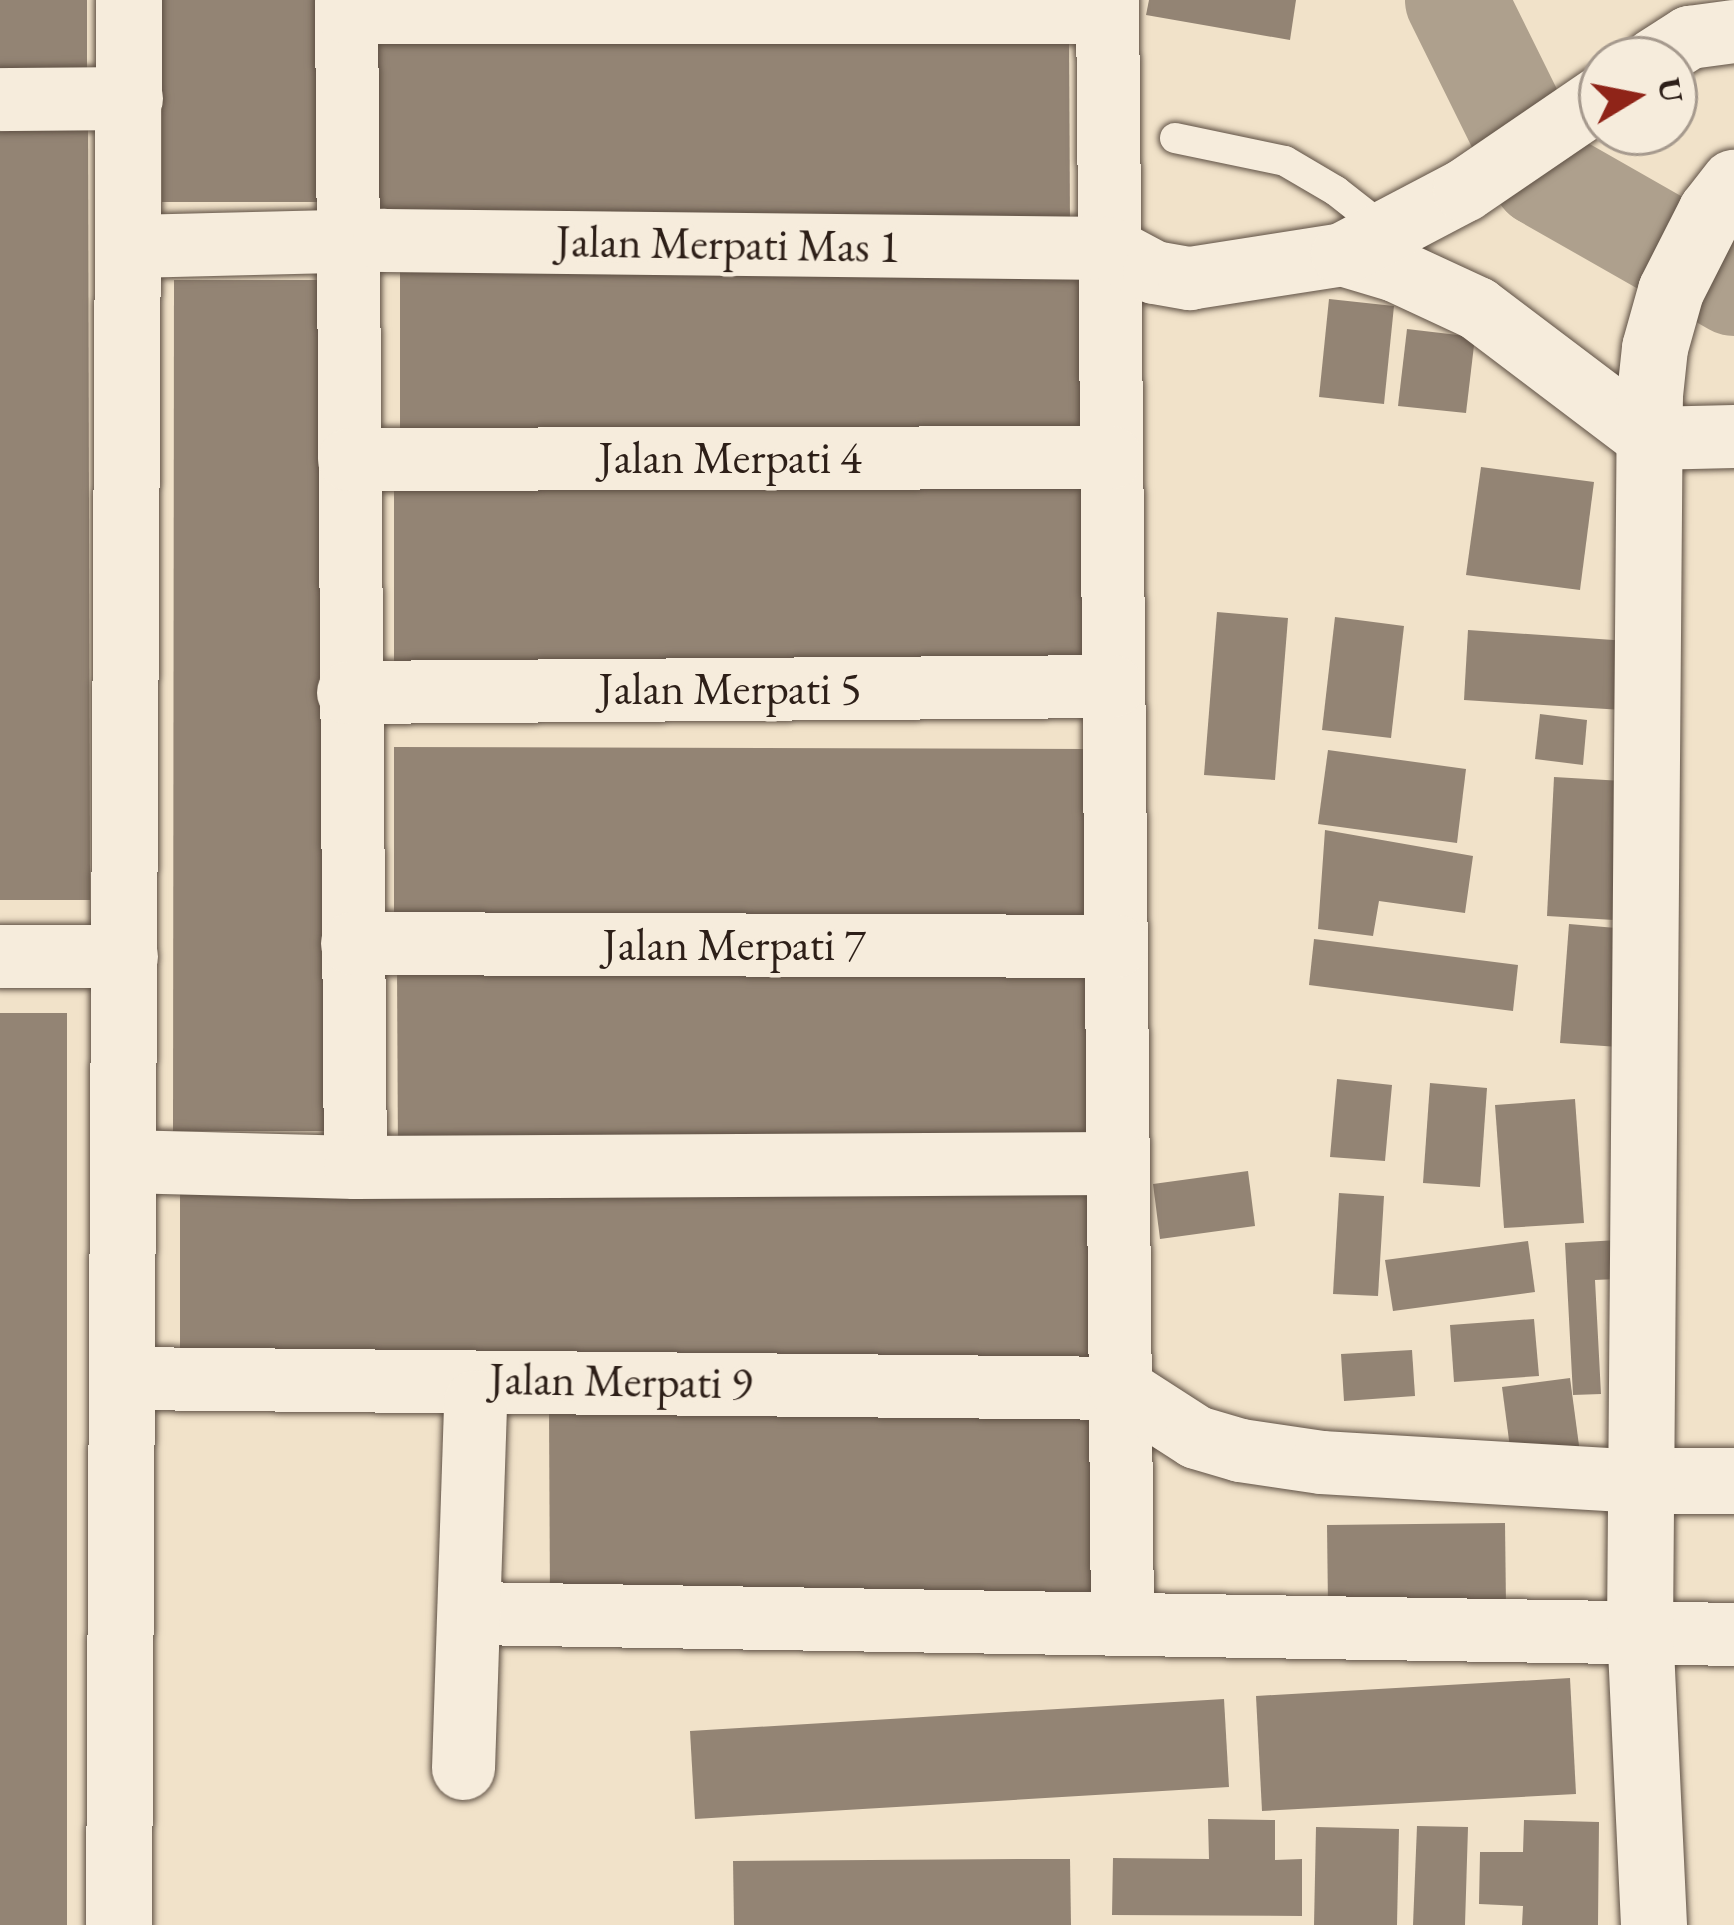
<!DOCTYPE html>
<html>
<head>
<meta charset="utf-8">
<style>
	body { margin:0 }
	#map { position:relative; width:1734px; height:1925px; overflow:hidden; background:#f1e2c9; font-family:"EB Garamond",serif }
	div>[style] { position:absolute }
	.river>* { height:102px; margin:-51px; padding:0 51px; transform-origin:51px; border-radius:51px; background:#aea08d }
	.building>* { inset:0; background:#938474 }
	.roads { filter:drop-shadow(0 0 3px #5e5044) drop-shadow(0 0 3px #5e5044) }
	.service>* { height:30px; margin:-15px; padding:0 15px; transform-origin:15px; border-radius:15px; background:#f6ecdc }
	.minor>* { height:63px; margin:-31.5px; padding:0 31.5px; transform-origin:31.5px; border-radius:31.5px; background:#f6ecdc }
	.tertiary>* { height:66px; margin:-33px; padding:0 33px; transform-origin:33px; border-radius:33px; background:#f6ecdc }
	.secondary>* { height:66px; margin:-33px; padding:0 33px; transform-origin:33px; border-radius:33px; background:#f6ecdc }
	span { translate:-50% -50%; white-space:nowrap; text-align:center; line-height:1.15; -webkit-text-stroke:9px #f6ecdc; paint-order:stroke }
	.street-label { font-size:45px; color:#2d1f18 }
	.north { position:absolute; left:1578px; top:36px; width:120px; height:120px; box-sizing:border-box; background:#f6ecdc; border:3px solid #a69a8e; border-radius:50%; rotate:80deg; font-size:33px; font-weight:700; line-height:48px; text-align:center; color:#2d1f18 }
	.north::after { content:''; display:block; margin:auto; width:42px; height:54px; background:#8f2418; clip-path:polygon(50% 0,100% 100%,50% 72%,0 100%) }
</style>
</head>
<body>
<div id="map">
	<div class="river">
		<i style="left:1456px;top:0;width:196px;rotate:63.7deg"></i>
		<i style="left:1543px;top:176px;width:220px;rotate:29.7deg"></i>
	</div>
	<div class="building">
		<i style="clip-path:polygon(0 0,87px 0,87px 87px,0 87px)"></i>
		<i style="clip-path:polygon(162px 0,332px 0,332px 202px,162px 202px)"></i>
		<i style="clip-path:polygon(1149px 0,1296px 0,1290px 40px,1146px 15px)"></i>
		<i style="clip-path:polygon(377px 31px,1069px 32px,1070px 226px,377px 225px)"></i>
		<i style="clip-path:polygon(88px 111px,90px 900px,0 900px,0 114px)"></i>
		<i style="clip-path:polygon(400px 260px,1093px 262px,1093px 456px,400px 454px)"></i>
		<i style="clip-path:polygon(174px 280px,343px 280px,344px 1131px,173px 1131px)"></i>
		<i style="clip-path:polygon(1329px 299px,1394px 306px,1384px 404px,1319px 397px)"></i>
		<i style="clip-path:polygon(1407px 329px,1475px 337px,1466px 413px,1398px 406px)"></i>
		<i style="clip-path:polygon(1481px 467px,1594px 482px,1580px 590px,1466px 575px)"></i>
		<i style="clip-path:polygon(394px 480px,1086px 481px,1087px 675px,394px 674px)"></i>
		<i style="clip-path:polygon(1217px 612px,1288px 618px,1275px 780px,1204px 775px)"></i>
		<i style="clip-path:polygon(1335px 617px,1404px 626px,1391px 738px,1322px 730px)"></i>
		<i style="clip-path:polygon(1468px 630px,1642px 642px,1638px 711px,1464px 700px)"></i>
		<i style="clip-path:polygon(1540px 714px,1587px 720px,1583px 765px,1535px 759px)"></i>
		<i style="clip-path:polygon(394px 747px,1086px 749px,1087px 943px,394px 941px)"></i>
		<i style="clip-path:polygon(1328px 750px,1466px 769px,1457px 843px,1318px 824px)"></i>
		<i style="clip-path:polygon(1554px 777px,1623px 781px,1614px 920px,1547px 916px)"></i>
		<i style="clip-path:polygon(1325px 830px,1473px 856px,1465px 913px,1379px 901px,1373px 936px,1318px 929px)"></i>
		<i style="clip-path:polygon(1569px 924px,1628px 929px,1619px 1047px,1560px 1043px)"></i>
		<i style="clip-path:polygon(1314px 939px,1518px 965px,1513px 1011px,1309px 985px)"></i>
		<i style="clip-path:polygon(397px 966px,1090px 967px,1090px 1161px,398px 1160px)"></i>
		<i style="clip-path:polygon(0 1013px,67px 1013px,67px 1925px,0 1925px)"></i>
		<i style="clip-path:polygon(1337px 1079px,1392px 1085px,1385px 1161px,1330px 1157px)"></i>
		<i style="clip-path:polygon(1430px 1083px,1487px 1088px,1480px 1187px,1423px 1183px)"></i>
		<i style="clip-path:polygon(1575px 1099px,1584px 1223px,1504px 1228px,1495px 1105px)"></i>
		<i style="clip-path:polygon(1248px 1171px,1255px 1226px,1160px 1239px,1153px 1184px)"></i>
		<i style="clip-path:polygon(180px 1176px,1096px 1177px,1096px 1371px,180px 1370px)"></i>
		<i style="clip-path:polygon(1339px 1193px,1384px 1196px,1378px 1296px,1333px 1294px)"></i>
		<i style="clip-path:polygon(1636px 1239px,1638px 1278px,1595px 1280px,1601px 1394px,1573px 1395px,1565px 1243px)"></i>
		<i style="clip-path:polygon(1528px 1241px,1535px 1292px,1393px 1311px,1385px 1260px)"></i>
		<i style="clip-path:polygon(1534px 1319px,1539px 1376px,1454px 1382px,1450px 1325px)"></i>
		<i style="clip-path:polygon(1412px 1350px,1415px 1396px,1344px 1401px,1341px 1354px)"></i>
		<i style="clip-path:polygon(1570px 1378px,1580px 1453px,1512px 1463px,1502px 1387px)"></i>
		<i style="clip-path:polygon(549px 1411px,1107px 1412px,1108px 1606px,550px 1605px)"></i>
		<i style="clip-path:polygon(1505px 1523px,1506px 1606px,1328px 1607px,1327px 1525px)"></i>
		<i style="clip-path:polygon(1570px 1678px,1576px 1794px,1262px 1811px,1256px 1696px)"></i>
		<i style="clip-path:polygon(1224px 1699px,1229px 1787px,695px 1819px,690px 1731px)"></i>
		<i style="clip-path:polygon(1208px 1819px,1275px 1820px,1275px 1860px,1302px 1859px,1302px 1916px,1112px 1915px,1113px 1858px,1209px 1859px)"></i>
		<i style="clip-path:polygon(1524px 1820px,1599px 1822px,1598px 1925px,1522px 1925px,1523px 1906px,1479px 1904px,1480px 1852px,1523px 1852px)"></i>
		<i style="clip-path:polygon(1417px 1826px,1468px 1827px,1465px 1925px,1413px 1925px)"></i>
		<i style="clip-path:polygon(1316px 1827px,1399px 1829px,1397px 1925px,1314px 1925px)"></i>
		<i style="clip-path:polygon(1022px 1859px,1070px 1859px,1071px 1925px,734px 1925px,733px 1861px)"></i>
	</div>
	<div class="roads">
		<div class="service">
			<i style="left:1175px;top:138px;width:112px;rotate:11.8deg"></i>
			<i style="left:1285px;top:161px;width:59px;rotate:30.5deg"></i>
			<i style="left:1336px;top:191px;width:65px;rotate:38.1deg"></i>
		</div>
		<div class="minor">
			<i style="left:346px;top:0;width:1167px;rotate:89.56deg"></i>
			<i style="left:1107px;top:0;width:1620px;rotate:89.47deg"></i>
			<i style="left:346px;top:12px;width:761px"></i>
			<i style="left:1653px;top:60px;width:43px;rotate:-32.6deg"></i>
			<i style="left:1689px;top:37px;width:45px;rotate:-7.6deg"></i>
			<i style="left:0;top:99px;width:131px;rotate:-0.4deg"></i>
			<i style="left:132px;top:246px;width:252px;rotate:-1.4deg"></i>
			<i style="left:384px;top:240px;width:725px;rotate:0.63deg"></i>
			<i style="left:1109px;top:248px;width:51px;rotate:28.1deg"></i>
			<i style="left:1154px;top:272px;width:36px;rotate:10deg"></i>
			<i style="left:1189px;top:278px;width:155px;rotate:-8.9deg"></i>
			<i style="left:1342px;top:254px;width:55px;rotate:16.8deg"></i>
			<i style="left:1395px;top:270px;width:90px;rotate:24.9deg"></i>
			<i style="left:1477px;top:308px;width:216px;rotate:37.1deg"></i>
			<i style="left:1649px;top:438px;width:85px;rotate:-1.3deg"></i>
			<i style="left:1342px;top:254px;width:138px;rotate:-27.7deg"></i>
			<i style="left:1464px;top:190px;width:167px;rotate:-34.3deg"></i>
			<i style="left:349px;top:459px;width:762px;rotate:-0.15deg"></i>
			<i style="left:348px;top:692px;width:764px;rotate:-0.45deg"></i>
			<i style="left:352px;top:943px;width:764px;rotate:0.22deg"></i>
			<i style="left:0;top:956px;width:126px"></i>
			<i style="left:124px;top:1161px;width:231px;rotate:1.5deg"></i>
			<i style="left:355px;top:1167px;width:763px;rotate:-0.3deg"></i>
			<i style="left:123px;top:1378px;width:997px;rotate:0.57deg"></i>
			<i style="left:1120px;top:1388px;width:90px;rotate:32.8deg"></i>
			<i style="left:1196px;top:1437px;width:46px;rotate:16.5deg"></i>
			<i style="left:1240px;top:1450px;width:82px;rotate:8.4deg"></i>
			<i style="left:1321px;top:1462px;width:324px;rotate:3.4deg"></i>
			<i style="left:471px;top:1613px;width:1263px;rotate:0.95deg"></i>
			<i style="left:463px;top:1768px;width:367px;rotate:-88.1deg"></i>
		</div>
		<div class="tertiary">
			<i style="left:1644px;top:1481px;width:90px"></i>
			<i style="left:119px;top:1925px;width:1925px;rotate:-89.7deg"></i>
		</div>
		<div class="secondary">
			<i style="left:1654px;top:1925px;width:293px;rotate:-92.7deg"></i>
			<i style="left:1640px;top:1632px;width:1237px;rotate:-89.54deg"></i>
			<i style="left:1650px;top:395px;width:47px;rotate:-83.9deg"></i>
			<i style="left:1655px;top:348px;width:59px;rotate:-74.3deg"></i>
			<i style="left:1671px;top:291px;width:89px;rotate:-63.1deg"></i>
			<i style="left:1711px;top:212px;width:37px;rotate:-52deg"></i>
		</div>
	</div>
	<div class="street-label">
		<span style="left:728px;top:244px;rotate:1deg">Jalan Merpati Mas 1</span>
		<span style="left:730px;top:458px">Jalan Merpati 4</span>
		<span style="left:730px;top:689px">Jalan Merpati 5</span>
		<span style="left:734px;top:945px">Jalan Merpati 7</span>
		<span style="left:621px;top:1381px;rotate:1deg">Jalan Merpati 9</span>
	</div>
	<div class="north">U</div>
</div>
</body>
</html>
